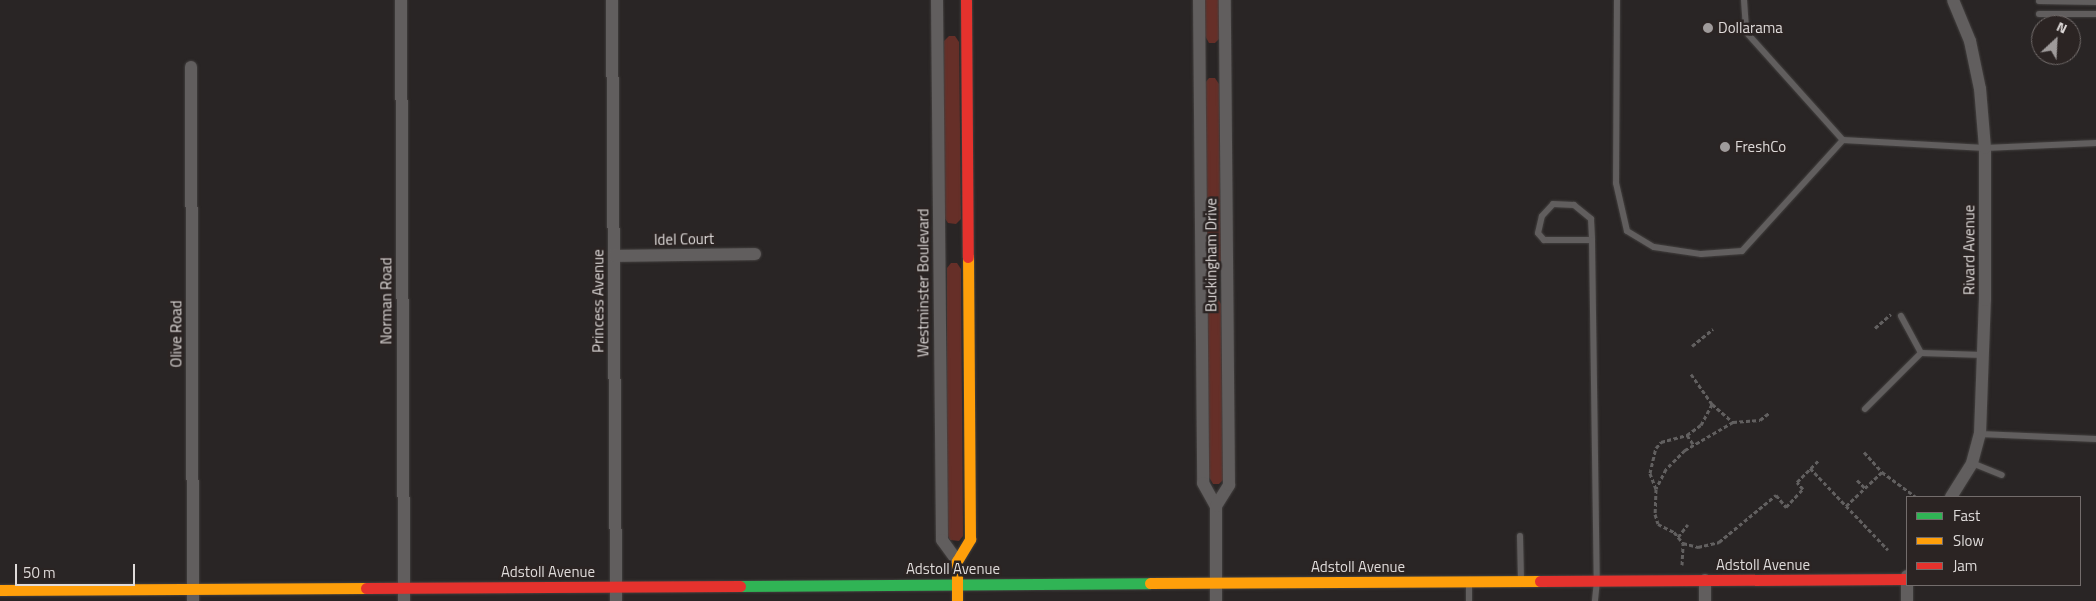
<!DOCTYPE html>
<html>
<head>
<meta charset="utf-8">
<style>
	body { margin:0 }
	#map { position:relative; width:2096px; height:601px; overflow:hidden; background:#292525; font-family:"Titillium Web",sans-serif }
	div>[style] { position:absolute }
	.green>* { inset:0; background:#662f28 }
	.path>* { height:3px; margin-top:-1.5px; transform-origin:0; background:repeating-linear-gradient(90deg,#626060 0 4px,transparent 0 6.5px) }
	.roads { filter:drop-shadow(0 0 1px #43403f) drop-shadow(0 0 1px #43403f) }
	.lane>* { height:6px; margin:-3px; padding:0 3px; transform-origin:3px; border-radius:3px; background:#615e5e }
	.street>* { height:12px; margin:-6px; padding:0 6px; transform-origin:6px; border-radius:6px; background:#615e5e }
	.fast>* { height:11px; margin:-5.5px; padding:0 5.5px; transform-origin:5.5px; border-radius:5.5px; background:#30b455 }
	.slow>* { height:11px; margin:-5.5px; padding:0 5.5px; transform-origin:5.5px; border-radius:5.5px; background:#ff9f0a }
	.jam>* { height:11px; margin:-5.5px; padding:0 5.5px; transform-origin:5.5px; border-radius:5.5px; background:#e5322d }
	.dots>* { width:14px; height:14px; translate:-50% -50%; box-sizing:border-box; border:2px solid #2b2423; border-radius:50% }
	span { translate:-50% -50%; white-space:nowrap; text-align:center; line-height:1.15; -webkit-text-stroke:5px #2b2423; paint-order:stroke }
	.poi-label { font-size:15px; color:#dfdbda }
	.left { translate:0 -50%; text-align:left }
	.street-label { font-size:15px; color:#dfdbda }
	.legend { position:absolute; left:1906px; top:496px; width:175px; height:90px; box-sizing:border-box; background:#2b2423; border:1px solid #736d6c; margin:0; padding:6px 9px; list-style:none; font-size:15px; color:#dfdbda }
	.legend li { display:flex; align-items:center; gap:10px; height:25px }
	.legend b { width:25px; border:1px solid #736d6c }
	.north { position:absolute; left:2031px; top:15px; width:50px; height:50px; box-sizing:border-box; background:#2b2423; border:1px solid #736d6c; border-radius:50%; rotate:25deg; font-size:14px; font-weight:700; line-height:20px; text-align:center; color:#dfdbda }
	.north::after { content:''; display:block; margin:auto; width:18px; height:22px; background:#9f9b9b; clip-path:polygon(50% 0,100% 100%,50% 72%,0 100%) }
	.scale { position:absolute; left:15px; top:564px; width:120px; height:22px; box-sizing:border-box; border:2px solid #dfdbda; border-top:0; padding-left:6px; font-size:15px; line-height:18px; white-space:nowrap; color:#dfdbda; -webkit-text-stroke:4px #2b2423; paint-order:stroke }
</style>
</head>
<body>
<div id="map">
	<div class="green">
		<i style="clip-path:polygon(1205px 0,1219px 0,1219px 39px,1215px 43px,1209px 43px,1205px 36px)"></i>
		<i style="clip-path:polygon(949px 36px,955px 36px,959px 42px,961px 219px,956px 224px,948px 223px,944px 217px,944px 41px)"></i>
		<i style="clip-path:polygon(1209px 78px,1215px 78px,1219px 84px,1221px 261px,1217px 265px,1211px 265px,1207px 258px,1205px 83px)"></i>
		<i style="clip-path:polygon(951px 263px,957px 263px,961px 269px,963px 536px,959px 541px,950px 540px,947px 534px,947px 268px)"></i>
		<i style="clip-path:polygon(1211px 297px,1217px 297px,1221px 304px,1223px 480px,1219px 484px,1213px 484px,1209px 477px,1207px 301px)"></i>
	</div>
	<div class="path">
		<i style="left:1875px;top:328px;width:21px;rotate:-41deg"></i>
		<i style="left:1692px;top:346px;width:27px;rotate:-39deg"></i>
		<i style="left:1691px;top:374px;width:37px;rotate:55deg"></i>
		<i style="left:1712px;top:404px;width:28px;rotate:41deg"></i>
		<i style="left:1733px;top:422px;width:56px;rotate:149.7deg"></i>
		<i style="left:1685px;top:450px;width:27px;rotate:135deg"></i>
		<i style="left:1666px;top:469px;width:22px;rotate:117deg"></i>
		<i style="left:1656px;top:489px;width:25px;rotate:92deg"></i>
		<i style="left:1655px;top:514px;width:10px;rotate:73deg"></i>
		<i style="left:1658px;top:524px;width:18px;rotate:27deg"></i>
		<i style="left:1674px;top:532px;width:14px;rotate:51deg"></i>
		<i style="left:1683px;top:543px;width:16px;rotate:15deg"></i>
		<i style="left:1698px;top:547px;width:22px;rotate:-13deg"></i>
		<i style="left:1719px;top:542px;width:74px;rotate:-39.5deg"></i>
		<i style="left:1776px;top:495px;width:16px;rotate:50deg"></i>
		<i style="left:1786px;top:507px;width:25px;rotate:-47deg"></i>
		<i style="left:1803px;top:489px;width:9px;rotate:-131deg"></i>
		<i style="left:1797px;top:482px;width:30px;rotate:-45deg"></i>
		<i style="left:1733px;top:422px;width:27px;rotate:-4deg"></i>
		<i style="left:1760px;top:420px;width:11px;rotate:-38deg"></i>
		<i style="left:1687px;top:435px;width:11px;rotate:56deg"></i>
		<i style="left:1864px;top:452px;width:27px;rotate:48deg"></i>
		<i style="left:1882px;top:472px;width:42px;rotate:36.3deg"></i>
		<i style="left:1810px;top:468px;width:113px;rotate:46.4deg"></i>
		<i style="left:1857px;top:480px;width:11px;rotate:45deg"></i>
		<i style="left:1656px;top:489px;width:17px;rotate:-111deg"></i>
		<i style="left:1650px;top:473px;width:26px;rotate:-77deg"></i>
		<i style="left:1656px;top:448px;width:8px;rotate:-50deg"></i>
		<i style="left:1661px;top:442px;width:27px;rotate:-15deg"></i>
		<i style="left:1687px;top:435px;width:17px;rotate:-36deg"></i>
		<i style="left:1701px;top:425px;width:24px;rotate:-62deg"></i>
		<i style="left:1846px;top:506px;width:50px;rotate:-43.4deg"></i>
		<i style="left:1678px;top:537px;width:16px;rotate:-52deg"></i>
		<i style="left:1682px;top:565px;width:22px;rotate:-87deg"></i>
	</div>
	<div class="roads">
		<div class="lane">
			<i style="left:1617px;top:0;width:183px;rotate:90.3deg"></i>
			<i style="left:1616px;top:183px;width:49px;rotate:77.1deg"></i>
			<i style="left:1627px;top:231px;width:31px;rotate:31deg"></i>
			<i style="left:1654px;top:247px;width:48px;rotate:8.5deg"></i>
			<i style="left:1701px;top:254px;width:41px;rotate:-4.2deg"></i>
			<i style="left:1742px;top:251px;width:150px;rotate:-47.7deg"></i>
			<i style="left:1843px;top:140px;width:142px;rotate:3.2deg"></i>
			<i style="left:1985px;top:148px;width:111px;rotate:-2.6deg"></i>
			<i style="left:1744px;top:0;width:32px;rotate:86deg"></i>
			<i style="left:1746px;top:32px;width:145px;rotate:48.1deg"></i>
			<i style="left:2039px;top:1px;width:57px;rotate:1deg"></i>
			<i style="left:2039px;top:14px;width:57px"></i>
			<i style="left:1592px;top:240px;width:48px;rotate:180deg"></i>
			<i style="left:1544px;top:240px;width:9px;rotate:-131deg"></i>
			<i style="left:1538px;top:233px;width:17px;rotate:-77deg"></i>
			<i style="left:1542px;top:216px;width:16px;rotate:-47deg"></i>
			<i style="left:1553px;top:204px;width:21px;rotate:3deg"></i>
			<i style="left:1574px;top:205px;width:22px;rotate:39deg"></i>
			<i style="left:1591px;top:219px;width:21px;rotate:87deg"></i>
			<i style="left:1592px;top:240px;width:341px;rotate:89.2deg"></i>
			<i style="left:1597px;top:581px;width:20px;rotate:96deg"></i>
			<i style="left:1901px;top:316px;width:42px;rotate:61.6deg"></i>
			<i style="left:1865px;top:409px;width:79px;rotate:-45deg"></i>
			<i style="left:1921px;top:353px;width:62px;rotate:1.8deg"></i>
			<i style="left:1980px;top:434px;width:116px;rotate:2.5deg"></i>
			<i style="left:1972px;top:463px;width:32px;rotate:22deg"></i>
			<i style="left:1520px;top:536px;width:44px;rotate:88.7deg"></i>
			<i style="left:1469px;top:601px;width:18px;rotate:-90deg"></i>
		</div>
		<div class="street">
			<i style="left:401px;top:0;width:601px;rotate:89.71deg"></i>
			<i style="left:612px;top:0;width:601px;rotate:89.62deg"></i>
			<i style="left:937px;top:0;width:540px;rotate:89.47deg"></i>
			<i style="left:942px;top:540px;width:26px;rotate:54deg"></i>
			<i style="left:1199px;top:0;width:483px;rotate:89.5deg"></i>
			<i style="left:1203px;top:483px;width:26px;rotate:61deg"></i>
			<i style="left:1216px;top:506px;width:95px;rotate:90deg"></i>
			<i style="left:191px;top:67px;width:534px;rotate:89.79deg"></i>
			<i style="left:614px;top:256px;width:141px;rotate:-0.8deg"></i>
			<i style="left:1951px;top:497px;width:40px;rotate:-58deg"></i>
			<i style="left:1972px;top:463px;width:30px;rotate:-75deg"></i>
			<i style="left:1980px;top:434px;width:134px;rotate:-87.9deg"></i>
			<i style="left:1985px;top:300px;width:152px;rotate:-90deg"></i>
			<i style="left:1985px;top:148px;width:59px;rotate:-94.8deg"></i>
			<i style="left:1980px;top:89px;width:49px;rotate:-101.8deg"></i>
			<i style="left:1970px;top:41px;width:44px;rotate:-112.5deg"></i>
			<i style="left:1216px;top:506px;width:25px;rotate:-58deg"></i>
			<i style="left:1229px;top:485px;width:485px;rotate:-90.5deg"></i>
			<i style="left:1705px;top:580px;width:21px;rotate:90deg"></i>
			<i style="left:1907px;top:601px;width:25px;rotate:-90deg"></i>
		</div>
		<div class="fast">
			<i style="left:740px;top:586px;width:410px;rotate:-0.4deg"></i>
		</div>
		<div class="slow">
			<i style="left:1150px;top:583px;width:390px;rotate:-0.3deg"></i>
			<i style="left:0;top:590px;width:366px;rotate:-0.3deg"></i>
			<i style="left:957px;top:601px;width:40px;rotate:-90deg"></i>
			<i style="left:957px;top:561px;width:26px;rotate:-59deg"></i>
			<i style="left:970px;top:539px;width:282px;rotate:-90.4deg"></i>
		</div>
		<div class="jam">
			<i style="left:966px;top:0;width:257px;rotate:89.6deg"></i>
			<i style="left:1540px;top:581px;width:367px;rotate:-0.3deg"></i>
			<i style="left:366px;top:588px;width:374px;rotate:-0.3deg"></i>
		</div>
	</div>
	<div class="dots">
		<i style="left:1708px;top:28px;background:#9f9b9b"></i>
		<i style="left:1725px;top:147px;background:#9f9b9b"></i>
	</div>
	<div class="poi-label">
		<span class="left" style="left:1718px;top:28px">Dollarama</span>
		<span class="left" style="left:1735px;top:147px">FreshCo</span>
	</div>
	<div class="street-label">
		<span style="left:684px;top:239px;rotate:-1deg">Idel Court</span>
		<span style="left:1969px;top:250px;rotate:-90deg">Rivard Avenue</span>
		<span style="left:1211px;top:255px;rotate:-90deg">Buckingham Drive</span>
		<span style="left:923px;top:283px;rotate:-90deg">Westminster Boulevard</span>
		<span style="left:386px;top:301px;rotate:-90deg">Norman Road</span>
		<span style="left:598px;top:301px;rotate:-90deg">Princess Avenue</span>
		<span style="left:176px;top:334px;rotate:-90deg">Olive Road</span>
		<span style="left:1763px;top:565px">Adstoll Avenue</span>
		<span style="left:1358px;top:567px">Adstoll Avenue</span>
		<span style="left:953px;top:569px">Adstoll Avenue</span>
		<span style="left:548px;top:572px">Adstoll Avenue</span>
	</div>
	<ul class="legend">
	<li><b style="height:6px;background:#30b455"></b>Fast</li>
	<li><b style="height:6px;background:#ff9f0a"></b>Slow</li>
	<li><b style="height:6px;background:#e5322d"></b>Jam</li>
	</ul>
	<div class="north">N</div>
	<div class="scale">50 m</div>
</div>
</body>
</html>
